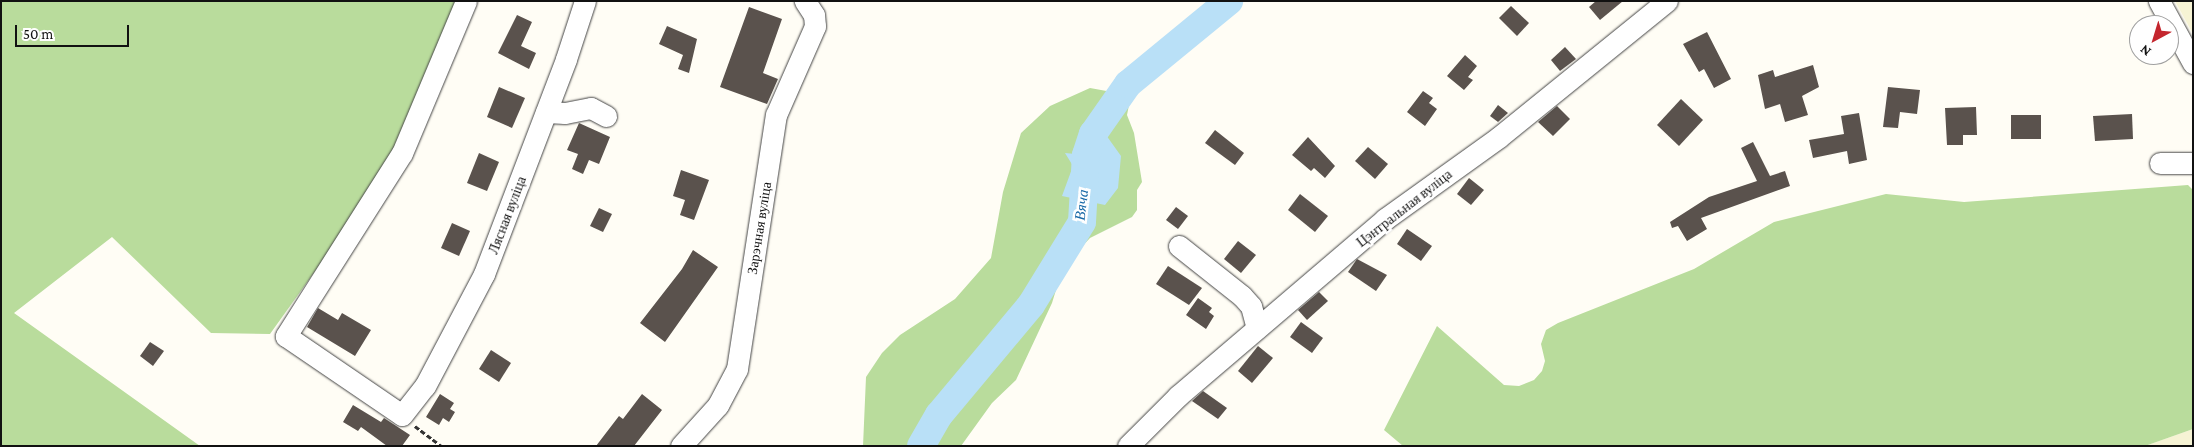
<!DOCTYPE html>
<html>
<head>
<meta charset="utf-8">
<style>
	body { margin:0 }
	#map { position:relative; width:2194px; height:447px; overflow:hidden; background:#fffdf5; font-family:"Crimson Pro",serif }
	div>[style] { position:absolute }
	.farmland>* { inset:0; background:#f6f3d4 }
	.forest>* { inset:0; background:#b9dc9c }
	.water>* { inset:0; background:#b9e0f7 }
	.river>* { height:28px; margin:-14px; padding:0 14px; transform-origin:14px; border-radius:14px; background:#b9e0f7 }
	.building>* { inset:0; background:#5a524d }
	.path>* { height:2.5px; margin-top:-1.25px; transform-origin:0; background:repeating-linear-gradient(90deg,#333 0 5px,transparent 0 7.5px) }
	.roads { filter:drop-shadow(0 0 1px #444) drop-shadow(0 0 1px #444) }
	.minor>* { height:21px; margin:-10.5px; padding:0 10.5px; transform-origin:10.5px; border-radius:10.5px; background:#fff }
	span { translate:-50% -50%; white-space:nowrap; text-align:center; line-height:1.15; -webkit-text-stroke:5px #fff; paint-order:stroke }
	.street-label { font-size:14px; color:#111 }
	.water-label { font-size:15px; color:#1768a6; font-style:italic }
	.frame { position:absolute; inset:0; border:2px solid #111; pointer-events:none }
	.north { position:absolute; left:2129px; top:15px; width:50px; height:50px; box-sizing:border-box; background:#fff; border:1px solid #a0a0a0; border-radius:50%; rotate:219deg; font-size:14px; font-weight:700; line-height:20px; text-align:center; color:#111 }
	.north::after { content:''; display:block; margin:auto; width:18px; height:22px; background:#c4262e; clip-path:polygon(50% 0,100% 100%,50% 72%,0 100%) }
	.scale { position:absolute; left:15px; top:25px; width:114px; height:22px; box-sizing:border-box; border:2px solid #111; border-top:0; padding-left:6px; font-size:15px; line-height:18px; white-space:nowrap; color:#111; -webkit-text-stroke:4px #fff; paint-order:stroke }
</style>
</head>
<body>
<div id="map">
	<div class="farmland">
		<i style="clip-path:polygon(2175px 1px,2193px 1px,2193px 34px)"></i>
		<i style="clip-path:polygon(2193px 429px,2193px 446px,2145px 446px)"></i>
	</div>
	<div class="forest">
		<i style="clip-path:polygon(1px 1px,457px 1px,394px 161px,270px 334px,211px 333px,112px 237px,14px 313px,200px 446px,1px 446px)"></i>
		<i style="clip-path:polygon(1090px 88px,1112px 92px,1127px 99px,1129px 105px,1127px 115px,1134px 133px,1142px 182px,1137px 190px,1137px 210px,1132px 217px,1090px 238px,1063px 267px,1052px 303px,1016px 380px,992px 403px,961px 446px,863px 446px,866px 377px,882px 353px,900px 335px,955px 299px,991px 258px,1003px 192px,1021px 133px,1050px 106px)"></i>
		<i style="clip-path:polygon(2188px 185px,2193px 190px,2193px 429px,2145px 446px,1403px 446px,1384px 430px,1437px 326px,1504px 385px,1519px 386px,1534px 380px,1542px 371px,1545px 361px,1541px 344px,1546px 330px,1558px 323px,1694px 269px,1774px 222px,1886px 194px,1964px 202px)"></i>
	</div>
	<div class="water">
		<i style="clip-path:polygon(1093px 134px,1106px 135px,1121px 156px,1118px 188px,1105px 205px,1062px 196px,1073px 166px,1065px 153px,1086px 155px)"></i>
	</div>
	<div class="river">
		<i style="left:921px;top:446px;width:36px;rotate:-60deg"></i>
		<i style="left:939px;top:415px;width:143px;rotate:-50.1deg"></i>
		<i style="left:1031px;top:305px;width:97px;rotate:-58.4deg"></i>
		<i style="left:1082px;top:222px;width:67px;rotate:-86.6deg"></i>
		<i style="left:1086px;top:155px;width:22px;rotate:-72deg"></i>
		<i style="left:1093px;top:134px;width:61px;rotate:-55deg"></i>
		<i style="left:1128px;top:84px;width:131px;rotate:-39.4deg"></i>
	</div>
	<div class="building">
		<i style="clip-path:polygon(1596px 1px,1623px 1px,1600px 20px,1589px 7px)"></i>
		<i style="clip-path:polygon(1511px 6px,1529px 23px,1517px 36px,1499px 18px)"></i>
		<i style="clip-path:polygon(749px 7px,782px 19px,763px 73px,778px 79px,767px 104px,720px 87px)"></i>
		<i style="clip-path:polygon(517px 15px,532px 22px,521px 46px,536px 53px,529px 69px,498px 53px)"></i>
		<i style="clip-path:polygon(667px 26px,697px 39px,689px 73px,678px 69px,683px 55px,659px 44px)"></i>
		<i style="clip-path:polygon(1707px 32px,1731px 79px,1714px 88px,1704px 69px,1699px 72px,1683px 44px)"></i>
		<i style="clip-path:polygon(1565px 47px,1576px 59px,1560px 71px,1551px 60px)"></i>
		<i style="clip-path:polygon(1465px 55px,1477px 66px,1468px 77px,1473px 80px,1464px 90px,1447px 76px)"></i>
		<i style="clip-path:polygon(1813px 65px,1819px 87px,1802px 96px,1808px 115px,1785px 122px,1780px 104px,1765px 109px,1758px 75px,1773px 70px,1775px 77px)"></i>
		<i style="clip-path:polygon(499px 87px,525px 98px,512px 128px,487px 117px)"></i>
		<i style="clip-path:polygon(1888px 87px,1920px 90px,1917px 114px,1900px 112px,1898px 128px,1883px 127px)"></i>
		<i style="clip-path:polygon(1423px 91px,1433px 98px,1429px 103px,1437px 109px,1425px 126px,1407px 112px)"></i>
		<i style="clip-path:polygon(1681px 99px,1703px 120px,1679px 146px,1657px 125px)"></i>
		<i style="clip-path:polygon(1498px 105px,1508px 113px,1498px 122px,1490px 116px)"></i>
		<i style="clip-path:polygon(1557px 106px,1570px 119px,1553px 136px,1538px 122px)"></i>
		<i style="clip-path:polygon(1976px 107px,1977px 135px,1963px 135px,1963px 145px,1947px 145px,1945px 108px)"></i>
		<i style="clip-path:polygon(1859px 113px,1867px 160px,1849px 164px,1847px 151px,1813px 158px,1809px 140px,1844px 134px,1841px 116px)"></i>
		<i style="clip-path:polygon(2132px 114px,2133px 139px,2095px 141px,2093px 116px)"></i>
		<i style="clip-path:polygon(2011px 115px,2041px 115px,2041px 139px,2011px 139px)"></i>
		<i style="clip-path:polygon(579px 123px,610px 137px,599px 164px,589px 160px,583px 174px,572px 169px,578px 154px,567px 150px)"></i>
		<i style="clip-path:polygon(1215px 130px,1244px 153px,1235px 165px,1205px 143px)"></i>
		<i style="clip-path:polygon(1308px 137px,1335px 166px,1325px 178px,1314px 168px,1311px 171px,1292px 155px)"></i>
		<i style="clip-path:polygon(1753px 142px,1770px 176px,1785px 171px,1790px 186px,1701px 218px,1707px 229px,1687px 241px,1678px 226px,1672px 228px,1670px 222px,1709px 197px,1757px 181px,1741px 148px)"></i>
		<i style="clip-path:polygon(1368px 147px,1388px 164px,1375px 179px,1355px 161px)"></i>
		<i style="clip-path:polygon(479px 153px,499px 162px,487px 191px,467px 183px)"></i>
		<i style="clip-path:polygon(681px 170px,709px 180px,694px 220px,680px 215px,685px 200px,673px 196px)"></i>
		<i style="clip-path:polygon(1469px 178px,1484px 190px,1471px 205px,1457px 194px)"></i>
		<i style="clip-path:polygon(1300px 194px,1328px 216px,1315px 232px,1288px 210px)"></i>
		<i style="clip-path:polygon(1176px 207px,1188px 216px,1178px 229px,1166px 220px)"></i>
		<i style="clip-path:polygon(599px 208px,612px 214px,603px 232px,590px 226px)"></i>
		<i style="clip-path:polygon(452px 223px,470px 231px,459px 256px,441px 248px)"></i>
		<i style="clip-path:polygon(1407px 229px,1432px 246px,1421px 261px,1397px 244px)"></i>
		<i style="clip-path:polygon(1238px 241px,1256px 255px,1241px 273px,1224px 259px)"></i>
		<i style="clip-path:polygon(693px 250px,718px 267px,665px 342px,640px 323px,682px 269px)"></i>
		<i style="clip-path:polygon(1357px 259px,1387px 275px,1376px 291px,1348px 272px)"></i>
		<i style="clip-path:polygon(1168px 266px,1202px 288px,1189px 305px,1156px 284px)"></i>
		<i style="clip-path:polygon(1319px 292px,1328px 301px,1307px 320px,1298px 310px)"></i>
		<i style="clip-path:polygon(1198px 298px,1212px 308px,1209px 312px,1214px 316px,1206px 329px,1186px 315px)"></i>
		<i style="clip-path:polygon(318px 308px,338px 320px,342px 313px,371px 330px,355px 356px,307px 327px)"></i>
		<i style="clip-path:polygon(1301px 322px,1323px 338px,1312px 353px,1290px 337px)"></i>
		<i style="clip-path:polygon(150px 342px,164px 351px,153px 366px,140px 356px)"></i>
		<i style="clip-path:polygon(1258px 346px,1273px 358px,1252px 383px,1238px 371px)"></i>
		<i style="clip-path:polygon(491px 350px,511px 363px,499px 382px,479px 369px)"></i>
		<i style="clip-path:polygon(1203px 391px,1227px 408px,1218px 419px,1192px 401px)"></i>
		<i style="clip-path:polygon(440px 394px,454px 403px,450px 409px,455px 412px,449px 422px,443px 418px,439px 425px,426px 417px)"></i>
		<i style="clip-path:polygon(642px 394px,662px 410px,634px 446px,596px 446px,619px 416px,623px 419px)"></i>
		<i style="clip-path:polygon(353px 405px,381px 422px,384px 418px,410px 435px,402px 446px,387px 446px,361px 427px,358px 431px,343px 422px)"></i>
	</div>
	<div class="path">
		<i style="left:415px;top:426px;width:34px;rotate:37deg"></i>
	</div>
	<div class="roads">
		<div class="minor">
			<i style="left:466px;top:1px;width:165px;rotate:112.8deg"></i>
			<i style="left:402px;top:153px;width:217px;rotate:122.4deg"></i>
			<i style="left:286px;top:336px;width:140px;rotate:34.3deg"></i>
			<i style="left:402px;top:415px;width:37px;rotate:-52deg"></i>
			<i style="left:425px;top:386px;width:127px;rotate:-62.2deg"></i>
			<i style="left:484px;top:274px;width:230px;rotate:-69.1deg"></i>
			<i style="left:566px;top:59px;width:61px;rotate:-71.9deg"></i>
			<i style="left:2159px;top:1px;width:71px;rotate:61.3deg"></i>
			<i style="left:546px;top:112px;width:19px;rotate:3deg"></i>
			<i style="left:565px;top:113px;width:26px;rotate:-11deg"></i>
			<i style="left:591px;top:108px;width:17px;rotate:28deg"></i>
			<i style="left:2160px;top:163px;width:33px"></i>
			<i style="left:1179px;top:246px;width:80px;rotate:38.4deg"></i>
			<i style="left:1242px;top:296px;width:13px;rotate:48deg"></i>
			<i style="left:1251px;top:306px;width:23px;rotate:75deg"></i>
			<i style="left:681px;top:446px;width:55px;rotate:-47.9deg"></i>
			<i style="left:718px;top:405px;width:41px;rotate:-62.2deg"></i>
			<i style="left:737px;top:369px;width:257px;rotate:-81.3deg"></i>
			<i style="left:776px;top:115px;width:97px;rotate:-66.3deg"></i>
			<i style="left:815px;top:26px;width:11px;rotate:-95deg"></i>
			<i style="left:814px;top:15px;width:17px;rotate:-123deg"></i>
			<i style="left:1128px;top:446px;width:71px;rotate:-45deg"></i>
			<i style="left:1178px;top:396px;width:272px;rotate:-40.5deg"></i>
			<i style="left:1385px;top:219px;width:140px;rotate:-35.7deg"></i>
			<i style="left:1499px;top:137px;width:216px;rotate:-39deg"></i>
		</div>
	</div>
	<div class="street-label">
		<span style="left:1404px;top:208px;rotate:-38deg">Цэнтральная вуліца</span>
		<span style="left:507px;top:215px;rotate:-69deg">Лясная вуліца</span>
		<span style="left:759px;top:228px;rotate:-81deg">Зарэчная вуліца</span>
	</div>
	<div class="water-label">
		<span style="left:1082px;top:205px;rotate:-83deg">Вяча</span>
	</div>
	<div class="frame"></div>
	<div class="north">N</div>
	<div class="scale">50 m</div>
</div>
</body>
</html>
